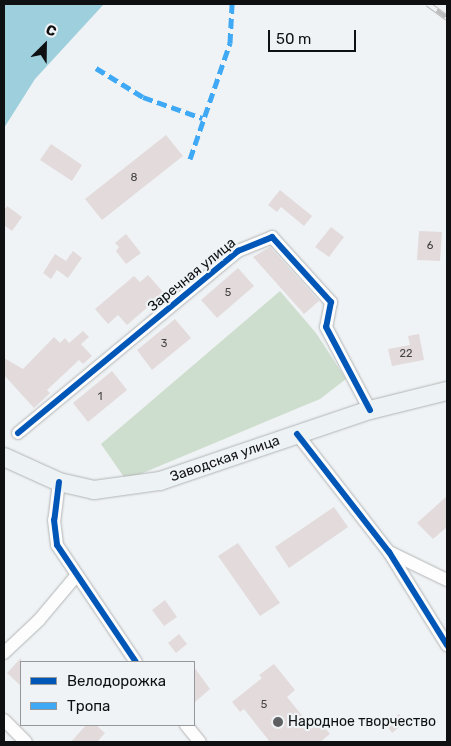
<!DOCTYPE html>
<html>
<head>
<meta charset="utf-8">
<style>
	body { margin:0 }
	#map { position:relative; width:451px; height:746px; overflow:hidden; background:#f0f3f5; font-family:Rubik,sans-serif }
	div>[style] { position:absolute }
	.green>* { inset:0; background:#cedece }
	.water>* { inset:0; background:#9ecfdc }
	.building>* { inset:0; background:#e2dadb }
	.roads { filter:drop-shadow(0 0 1px #b2b4b5) drop-shadow(0 0 1px #b2b4b5) }
	.street>* { height:12px; margin:-6px; padding:0 6px; transform-origin:6px; border-radius:6px; background:#fdfdfe }
	.secondary>* { height:18px; margin:-9px; padding:0 9px; transform-origin:9px; border-radius:9px; background:#edf3f5 }
	.rail>* { height:5.5px; margin-top:-2.75px; transform-origin:0; background:repeating-linear-gradient(90deg,#eff3f6 0 11px,#bcbdbe 0 22px); box-sizing:border-box; border-block:1px solid #bcbdbe }
	.quiet>* { height:5px; margin-top:-2.5px; transform-origin:0; background:repeating-linear-gradient(90deg,#3fa9f5 0 10px,transparent 0 15px) }
	.cycleway>* { height:6px; margin:-3px; padding:0 3px; transform-origin:3px; border-radius:3px; background:#0057b8 }
	.dots>* { width:14px; height:14px; translate:-50% -50%; box-sizing:border-box; border:2px solid #eff3f6; border-radius:50% }
	span { translate:-50% -50%; white-space:nowrap; text-align:center; line-height:1.15; -webkit-text-stroke:4.5px #eff3f6; paint-order:stroke }
	.number-label { font-size:11px; color:#464446 }
	.number-label span { -webkit-text-stroke-width:0 }
	.street-label { font-size:14px; color:#0f1011 }
	.poi-label { font-size:14px; color:#0f1011 }
	.left { translate:0 -50%; text-align:left }
	.frame { position:absolute; inset:0; border:5px solid #0f1011; pointer-events:none }
	.legend { position:absolute; left:20px; top:661px; width:175px; height:65px; box-sizing:border-box; background:#eff3f6; border:1px solid #95989a; margin:0; padding:6px 9px; list-style:none; font-size:15px; color:#0f1011 }
	.legend li { display:flex; align-items:center; gap:10px; height:25px }
	.legend b { width:25px; border:1px solid #95989a }
	.north { position:absolute; left:20px; top:20px; width:50px; height:50px; -webkit-text-stroke:4px #eff3f6; paint-order:stroke; rotate:23deg; font-size:14px; font-weight:700; line-height:20px; text-align:center; color:#0f1011 }
	.north::after { content:''; display:block; margin:auto; width:18px; height:22px; background:#0f1011; clip-path:polygon(50% 0,100% 100%,50% 72%,0 100%) }
	.scale { position:absolute; left:268px; top:30px; width:88px; height:22px; box-sizing:border-box; border:2px solid #0f1011; border-top:0; padding-left:6px; font-size:15px; line-height:18px; white-space:nowrap; color:#0f1011; -webkit-text-stroke:4px #eff3f6; paint-order:stroke }
</style>
</head>
<body>
<div id="map">
	<div class="green">
		<i style="clip-path:polygon(280px 291px,316px 333px,346px 379px,320px 399px,126px 480px,101px 444px)"></i>
	</div>
	<div class="water">
		<i style="clip-path:polygon(4px 4px,104px 4px,35px 79px,4px 128px)"></i>
	</div>
	<div class="building">
		<i style="clip-path:polygon(166px 135px,183px 156px,102px 220px,85px 199px)"></i>
		<i style="clip-path:polygon(51px 144px,82px 165px,72px 181px,40px 160px)"></i>
		<i style="clip-path:polygon(280px 190px,312px 216px,304px 226px,281px 207px,277px 212px,268px 205px)"></i>
		<i style="clip-path:polygon(7px 206px,22px 217px,12px 231px,4px 225px,4px 211px)"></i>
		<i style="clip-path:polygon(331px 227px,344px 237px,329px 257px,315px 247px)"></i>
		<i style="clip-path:polygon(419px 231px,442px 232px,440px 261px,417px 260px)"></i>
		<i style="clip-path:polygon(126px 234px,141px 253px,126px 264px,116px 251px,119px 247px,115px 243px)"></i>
		<i style="clip-path:polygon(270px 247px,319px 301px,304px 314px,253px 257px)"></i>
		<i style="clip-path:polygon(73px 251px,82px 258px,68px 278px,57px 270px,51px 279px,43px 273px,55px 254px,66px 261px)"></i>
		<i style="clip-path:polygon(238px 268px,254px 286px,217px 318px,201px 300px)"></i>
		<i style="clip-path:polygon(148px 275px,164px 293px,127px 325px,118px 315px,108px 324px,95px 309px,134px 276px,140px 282px)"></i>
		<i style="clip-path:polygon(175px 319px,191px 338px,152px 370px,137px 350px)"></i>
		<i style="clip-path:polygon(83px 331px,89px 337px,81px 344px,92px 356px,83px 364px,79px 360px,47px 390px,50px 393px,34px 408px,4px 375px,4px 358px,23px 369px,54px 337px,60px 343px,65px 338px,69px 343px)"></i>
		<i style="clip-path:polygon(419px 334px,424px 360px,392px 366px,388px 349px,410px 345px,408px 336px)"></i>
		<i style="clip-path:polygon(112px 371px,127px 390px,88px 422px,73px 403px)"></i>
		<i style="clip-path:polygon(447px 496px,447px 527px,433px 539px,417px 523px)"></i>
		<i style="clip-path:polygon(334px 507px,348px 527px,289px 568px,275px 547px)"></i>
		<i style="clip-path:polygon(238px 543px,280px 603px,260px 616px,218px 556px)"></i>
		<i style="clip-path:polygon(165px 600px,177px 617px,164px 626px,152px 610px)"></i>
		<i style="clip-path:polygon(179px 634px,187px 644px,176px 653px,168px 643px)"></i>
		<i style="clip-path:polygon(21px 658px,21px 686px,7px 673px)"></i>
		<i style="clip-path:polygon(274px 664px,295px 690px,287px 697px,308px 723px,316px 717px,330px 734px,320px 742px,270px 742px,244px 709px,240px 712px,232px 702px,262px 678px,259px 675px)"></i>
		<i style="clip-path:polygon(194px 667px,210px 689px,194px 703px)"></i>
		<i style="clip-path:polygon(399px 714px,406px 722px,392px 733px,385px 723px)"></i>
		<i style="clip-path:polygon(86px 725px,96px 725px,105px 733px,97px 742px,71px 742px)"></i>
	</div>
	<div class="roads">
		<div class="street">
			<i style="left:18px;top:433px;width:286px;rotate:-39.6deg"></i>
			<i style="left:238px;top:251px;width:37px;rotate:-22deg"></i>
			<i style="left:272px;top:237px;width:88px;rotate:47.8deg"></i>
			<i style="left:331px;top:302px;width:25px;rotate:101deg"></i>
			<i style="left:326px;top:327px;width:94px;rotate:62.1deg"></i>
			<i style="left:297px;top:434px;width:150px;rotate:52.1deg"></i>
			<i style="left:389px;top:552px;width:110px;rotate:58.1deg"></i>
			<i style="left:59px;top:482px;width:38px;rotate:97deg"></i>
			<i style="left:54px;top:520px;width:25px;rotate:83deg"></i>
			<i style="left:57px;top:545px;width:141px;rotate:56deg"></i>
			<i style="left:389px;top:552px;width:64px;rotate:25.8deg"></i>
			<i style="left:4px;top:653px;width:48px;rotate:-43.3deg"></i>
			<i style="left:39px;top:620px;width:57px;rotate:-49.9deg"></i>
			<i style="left:4px;top:720px;width:31px;rotate:45deg"></i>
			<i style="left:186px;top:725px;width:22px;rotate:51deg"></i>
		</div>
		<div class="secondary">
			<i style="left:4px;top:457px;width:60px;rotate:24.4deg"></i>
			<i style="left:59px;top:482px;width:36px;rotate:13deg"></i>
			<i style="left:94px;top:490px;width:67px;rotate:-7.8deg"></i>
			<i style="left:160px;top:481px;width:222px;rotate:-18.7deg"></i>
			<i style="left:370px;top:410px;width:79px;rotate:-13.9deg"></i>
		</div>
	</div>
	<div class="rail">
		<i style="left:428px;top:4px;width:24px;rotate:36deg"></i>
	</div>
	<div class="quiet">
		<i style="left:96px;top:68px;width:55px;rotate:31.7deg"></i>
		<i style="left:143px;top:97px;width:63px;rotate:19.6deg"></i>
		<i style="left:190px;top:159px;width:123px;rotate:-71deg"></i>
		<i style="left:230px;top:43px;width:39px;rotate:-87deg"></i>
	</div>
	<div class="cycleway">
		<i style="left:18px;top:433px;width:286px;rotate:-39.6deg"></i>
		<i style="left:238px;top:251px;width:37px;rotate:-22deg"></i>
		<i style="left:272px;top:237px;width:88px;rotate:47.8deg"></i>
		<i style="left:331px;top:302px;width:25px;rotate:101deg"></i>
		<i style="left:326px;top:327px;width:94px;rotate:62.1deg"></i>
		<i style="left:297px;top:434px;width:150px;rotate:52.1deg"></i>
		<i style="left:389px;top:552px;width:110px;rotate:58.1deg"></i>
		<i style="left:59px;top:482px;width:38px;rotate:97deg"></i>
		<i style="left:54px;top:520px;width:25px;rotate:83deg"></i>
		<i style="left:57px;top:545px;width:141px;rotate:56deg"></i>
	</div>
	<div class="dots">
		<i style="left:278px;top:722px;background:#5e5f61"></i>
	</div>
	<div class="number-label">
		<span style="left:134px;top:178px">8</span>
		<span style="left:430px;top:246px">6</span>
		<span style="left:228px;top:293px">5</span>
		<span style="left:164px;top:344px">3</span>
		<span style="left:406px;top:354px">22</span>
		<span style="left:100px;top:397px">1</span>
		<span style="left:264px;top:705px">5</span>
	</div>
	<div class="street-label">
		<span style="left:192px;top:275px;rotate:-39deg">Заречная улица</span>
		<span style="left:225px;top:459px;rotate:-19deg">Заводская улица</span>
	</div>
	<div class="poi-label">
		<span class="left" style="left:288px;top:722px">Народное творчество</span>
	</div>
	<div class="frame"></div>
	<ul class="legend">
	<li><b style="height:6px;background:#0057b8"></b>Велодорожка</li>
	<li><b style="height:6px;background:#3fa9f5"></b>Тропа</li>
	</ul>
	<div class="north">С</div>
	<div class="scale">50 m</div>
</div>
</body>
</html>
